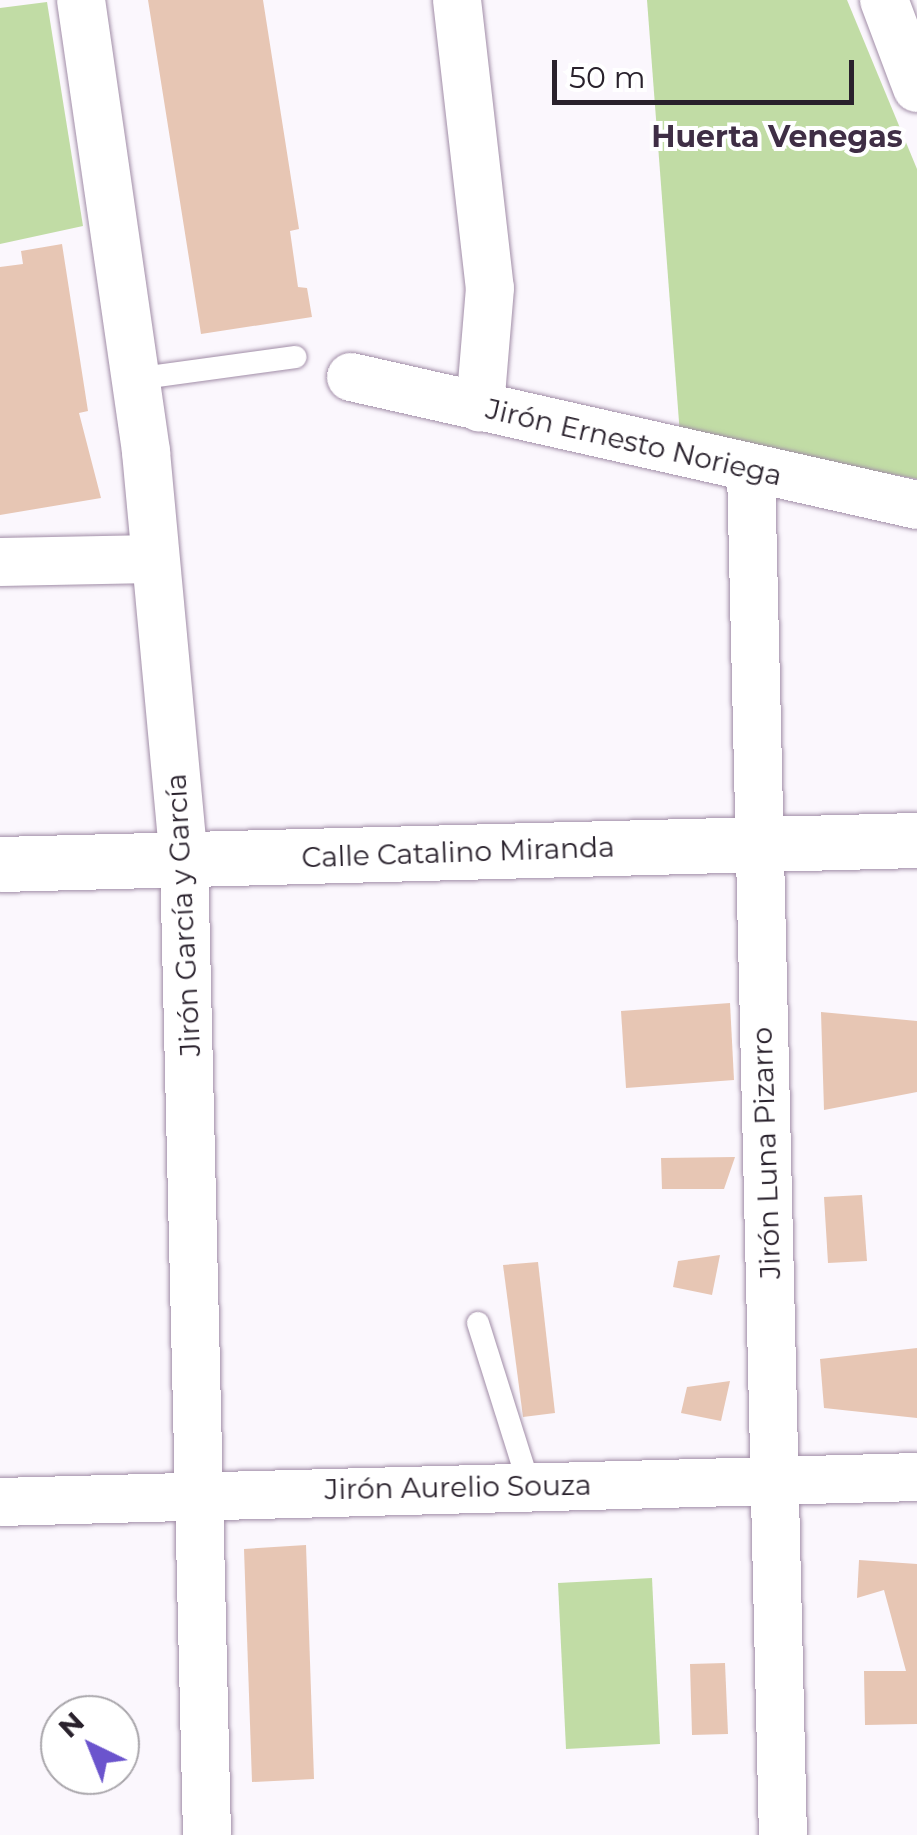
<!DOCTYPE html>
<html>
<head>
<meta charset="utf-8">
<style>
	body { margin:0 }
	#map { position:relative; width:917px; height:1835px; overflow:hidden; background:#fbf7fd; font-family:Montserrat,sans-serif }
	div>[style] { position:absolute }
	.green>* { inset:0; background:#c1dca5 }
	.building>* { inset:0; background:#e7c6b4 }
	.roads { filter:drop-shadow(0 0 2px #a18da7) drop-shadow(0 0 2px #a18da7) }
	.lane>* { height:22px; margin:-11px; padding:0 11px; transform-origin:11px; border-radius:11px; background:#fff }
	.street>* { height:48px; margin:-24px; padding:0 24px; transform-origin:24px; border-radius:24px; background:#fff }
	.secondary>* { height:55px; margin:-27.5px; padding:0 27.5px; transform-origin:27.5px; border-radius:27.5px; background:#fff }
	span { translate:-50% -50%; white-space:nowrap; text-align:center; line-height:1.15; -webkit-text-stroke:8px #fff; paint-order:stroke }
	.street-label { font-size:28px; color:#29212c }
	.neighbourhood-label { font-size:30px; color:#3f2e45; font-weight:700 }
	.north { position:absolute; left:40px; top:1695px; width:100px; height:100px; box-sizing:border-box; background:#fff; border:2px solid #a9a6ab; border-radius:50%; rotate:317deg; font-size:28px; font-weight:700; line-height:40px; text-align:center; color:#29212c }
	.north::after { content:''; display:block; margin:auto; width:35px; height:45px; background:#6b54cd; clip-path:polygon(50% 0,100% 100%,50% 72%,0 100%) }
	.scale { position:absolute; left:552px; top:60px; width:302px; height:45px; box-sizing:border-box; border:5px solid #29212c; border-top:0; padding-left:12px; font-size:30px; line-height:35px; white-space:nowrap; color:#29212c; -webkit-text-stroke:8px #fff; paint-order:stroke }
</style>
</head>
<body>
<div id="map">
	<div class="green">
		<i style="clip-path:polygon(647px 0,847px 0,917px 169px,917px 479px,680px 435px)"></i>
		<i style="clip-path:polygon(47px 2px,83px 226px,0 244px,0 8px)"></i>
		<i style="clip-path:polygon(652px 1578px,660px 1744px,566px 1749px,558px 1583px)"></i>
	</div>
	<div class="building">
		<i style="clip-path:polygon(148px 0,263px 0,299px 229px,290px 231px,298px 287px,307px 288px,312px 317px,201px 334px)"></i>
		<i style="clip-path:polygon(62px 244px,88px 411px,79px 413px,101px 498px,0 515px,0 267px,23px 264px,21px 251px)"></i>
		<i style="clip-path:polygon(730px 1003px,734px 1080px,626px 1088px,621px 1011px)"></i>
		<i style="clip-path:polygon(821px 1012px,917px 1021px,917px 1092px,824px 1110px)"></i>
		<i style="clip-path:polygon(735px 1157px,724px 1189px,662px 1189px,661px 1158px)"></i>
		<i style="clip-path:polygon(862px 1195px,867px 1261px,828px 1263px,824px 1197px)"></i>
		<i style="clip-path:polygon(720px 1255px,712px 1295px,673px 1287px,678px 1261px)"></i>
		<i style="clip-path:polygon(538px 1262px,555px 1413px,523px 1417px,503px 1265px)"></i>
		<i style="clip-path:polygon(917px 1348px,917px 1418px,824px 1408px,820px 1359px)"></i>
		<i style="clip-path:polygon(730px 1381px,721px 1421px,681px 1413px,687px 1387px)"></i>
		<i style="clip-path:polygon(306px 1545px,314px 1779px,252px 1782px,244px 1549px)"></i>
		<i style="clip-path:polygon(859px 1560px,917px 1564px,917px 1724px,865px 1725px,864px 1671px,906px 1671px,884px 1590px,857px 1598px)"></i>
		<i style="clip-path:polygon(725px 1663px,728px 1734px,692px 1735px,690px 1664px)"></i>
	</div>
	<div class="roads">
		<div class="lane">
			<i style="left:135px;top:379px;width:162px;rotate:-7.8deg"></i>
			<i style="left:478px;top:1323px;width:170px;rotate:72.5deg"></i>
		</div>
		<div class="street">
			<i style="left:81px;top:0;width:457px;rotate:81.8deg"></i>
			<i style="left:146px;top:452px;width:409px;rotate:84.7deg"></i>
			<i style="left:184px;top:859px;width:976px;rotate:88.65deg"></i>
			<i style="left:457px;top:0;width:290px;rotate:83.5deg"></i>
			<i style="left:490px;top:288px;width:120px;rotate:94.8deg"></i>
			<i style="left:884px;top:0;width:94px;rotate:69.4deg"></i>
			<i style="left:351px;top:377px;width:580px;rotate:12.74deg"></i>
			<i style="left:751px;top:470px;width:1365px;rotate:88.66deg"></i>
			<i style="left:0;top:562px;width:155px;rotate:-1.1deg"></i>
			<i style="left:0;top:1502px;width:917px;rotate:-1.56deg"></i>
		</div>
		<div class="secondary">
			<i style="left:0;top:864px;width:917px;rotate:-1.5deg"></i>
		</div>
	</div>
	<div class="street-label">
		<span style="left:634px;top:442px;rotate:13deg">Jirón Ernesto Noriega</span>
		<span style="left:458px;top:852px;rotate:-2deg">Calle Catalino Miranda</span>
		<span style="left:183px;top:915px;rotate:-93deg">Jirón García y García</span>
		<span style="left:766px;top:1153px;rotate:-92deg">Jirón Luna Pizarro</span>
		<span style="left:458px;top:1487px;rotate:-1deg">Jirón Aurelio Souza</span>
	</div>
	<div class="neighbourhood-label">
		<span style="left:777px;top:137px">Huerta Venegas</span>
	</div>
	<div class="north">N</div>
	<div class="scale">50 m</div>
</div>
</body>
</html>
